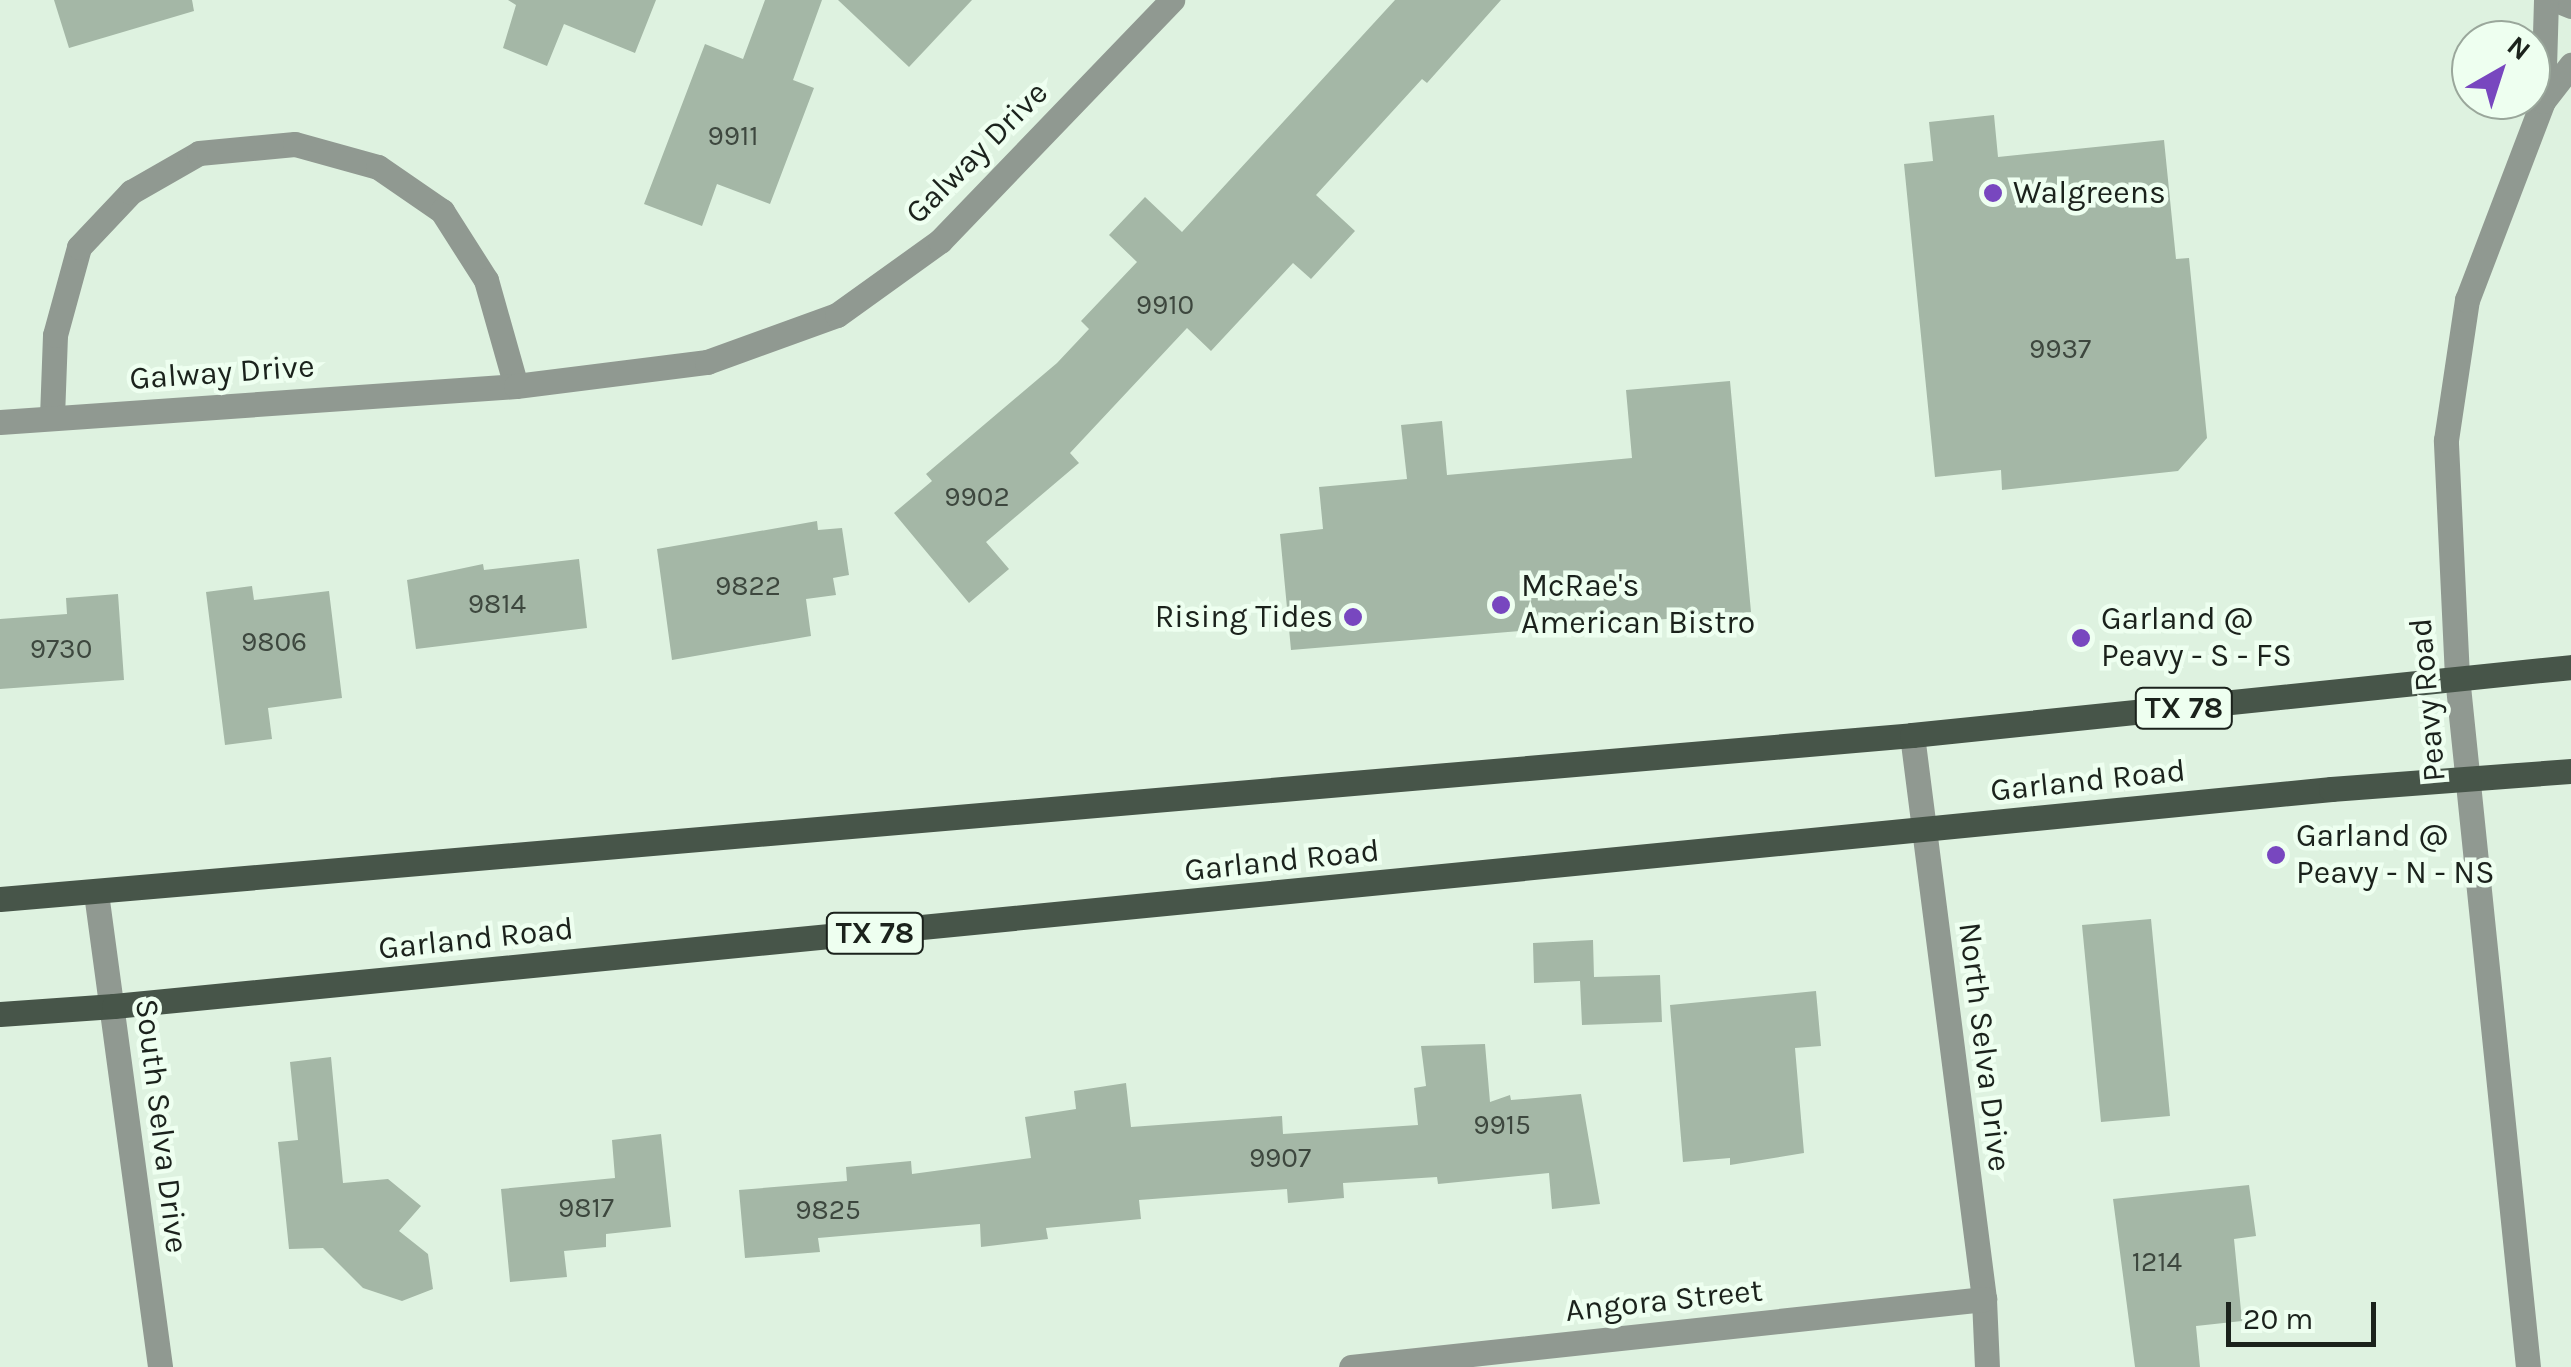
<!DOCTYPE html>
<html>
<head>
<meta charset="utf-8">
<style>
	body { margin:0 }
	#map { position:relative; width:2571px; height:1367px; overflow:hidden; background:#def2e0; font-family:Karla,sans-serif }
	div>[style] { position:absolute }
	.building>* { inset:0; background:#a4b7a6 }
	.minor>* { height:25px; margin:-12.5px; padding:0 12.5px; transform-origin:12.5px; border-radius:12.5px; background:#909991 }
	.major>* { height:25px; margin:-12.5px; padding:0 12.5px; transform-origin:12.5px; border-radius:12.5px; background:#475549 }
	.dots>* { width:28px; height:28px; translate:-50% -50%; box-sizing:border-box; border:5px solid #eefff0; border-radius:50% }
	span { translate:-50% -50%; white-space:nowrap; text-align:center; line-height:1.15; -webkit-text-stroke:9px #eefff0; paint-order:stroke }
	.number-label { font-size:28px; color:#3d473e }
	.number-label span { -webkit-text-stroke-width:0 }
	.shield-label span { padding:2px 8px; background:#eefff0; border:2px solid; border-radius:8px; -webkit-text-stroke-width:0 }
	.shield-label { font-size:30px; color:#1b221c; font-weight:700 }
	.street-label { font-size:32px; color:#1b221c }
	.poi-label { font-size:32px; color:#1b221c }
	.left { translate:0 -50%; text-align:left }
	.right { translate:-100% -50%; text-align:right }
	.north { position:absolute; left:2451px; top:20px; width:100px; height:100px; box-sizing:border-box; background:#eefff0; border:2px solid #9aa79b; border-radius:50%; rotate:39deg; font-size:28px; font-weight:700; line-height:40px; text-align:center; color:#1b221c }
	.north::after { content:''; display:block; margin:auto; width:35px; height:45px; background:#7847bf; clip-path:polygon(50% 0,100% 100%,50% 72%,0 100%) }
	.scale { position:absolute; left:2226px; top:1302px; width:150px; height:45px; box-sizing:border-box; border:5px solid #1b221c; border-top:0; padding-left:12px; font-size:30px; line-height:35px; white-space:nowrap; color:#1b221c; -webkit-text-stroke:8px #eefff0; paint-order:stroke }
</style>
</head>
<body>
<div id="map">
	<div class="building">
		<i style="clip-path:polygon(54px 0,192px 0,194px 11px,69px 48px)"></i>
		<i style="clip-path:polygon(508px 0,656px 0,635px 53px,564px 24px,547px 66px,503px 48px,516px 5px)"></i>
		<i style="clip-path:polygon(765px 0,822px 0,793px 80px,814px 88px,770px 204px,717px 184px,702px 226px,644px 204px,705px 44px,743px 59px)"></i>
		<i style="clip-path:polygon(838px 0,972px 0,909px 67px)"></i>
		<i style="clip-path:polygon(1395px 0,1501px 0,1427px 83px,1422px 79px,1316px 195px,1355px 231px,1311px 279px,1293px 263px,1211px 351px,1187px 328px,1070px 453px,1079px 463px,986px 542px,1009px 569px,969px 603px,894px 513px,932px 481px,926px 474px,1057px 363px,1089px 329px,1081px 321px,1137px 262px,1109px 235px,1145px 197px,1182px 232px)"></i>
		<i style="clip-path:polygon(1994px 115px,1998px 157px,2164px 140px,2176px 259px,2189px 258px,2207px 438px,2178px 471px,2002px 490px,2001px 470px,1935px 477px,1904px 164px,1933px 161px,1929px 122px)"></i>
		<i style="clip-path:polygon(1730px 381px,1751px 612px,1291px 650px,1280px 534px,1323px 529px,1319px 487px,1407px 479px,1401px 425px,1442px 421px,1447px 475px,1632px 458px,1626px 390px)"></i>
		<i style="clip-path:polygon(817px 521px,818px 530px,842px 528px,849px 575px,833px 578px,836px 595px,806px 599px,811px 636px,672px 660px,657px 549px)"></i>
		<i style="clip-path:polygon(579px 559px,587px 628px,416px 649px,407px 580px,483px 564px,484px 570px)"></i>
		<i style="clip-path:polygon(252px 586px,254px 600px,329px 591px,342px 698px,268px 708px,272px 739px,225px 745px,206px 592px)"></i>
		<i style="clip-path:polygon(118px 594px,124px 680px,0 689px,0 619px,67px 614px,66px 598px)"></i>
		<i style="clip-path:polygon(2151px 919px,2170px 1116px,2101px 1122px,2082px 925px)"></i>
		<i style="clip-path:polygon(1593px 940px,1594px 977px,1660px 975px,1662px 1022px,1582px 1025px,1580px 981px,1534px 983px,1533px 943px)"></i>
		<i style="clip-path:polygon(1816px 991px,1821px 1046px,1795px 1048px,1804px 1153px,1730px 1165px,1730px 1158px,1683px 1162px,1670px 1005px)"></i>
		<i style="clip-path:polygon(1485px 1044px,1490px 1102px,1510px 1095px,1511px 1100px,1581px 1094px,1600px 1204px,1552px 1209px,1549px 1173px,1438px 1184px,1437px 1177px,1343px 1183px,1344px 1198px,1288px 1203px,1287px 1189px,1139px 1200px,1141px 1219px,1046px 1228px,1048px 1239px,981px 1247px,980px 1224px,818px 1238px,820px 1252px,745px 1258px,739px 1190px,847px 1181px,846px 1167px,911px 1161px,912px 1174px,1031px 1158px,1025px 1117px,1076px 1109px,1074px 1091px,1126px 1083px,1131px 1127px,1282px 1116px,1283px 1134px,1418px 1125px,1414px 1088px,1426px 1086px,1421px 1046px)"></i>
		<i style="clip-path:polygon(331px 1057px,343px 1183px,388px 1179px,421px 1206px,399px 1231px,428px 1254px,433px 1289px,402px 1301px,363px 1288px,323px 1248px,289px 1249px,278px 1142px,298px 1140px,290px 1062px)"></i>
		<i style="clip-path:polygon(661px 1134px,671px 1227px,606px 1234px,606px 1247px,564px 1251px,567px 1277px,510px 1282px,501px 1189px,615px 1178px,612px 1140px)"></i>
		<i style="clip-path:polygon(2249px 1185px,2256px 1236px,2234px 1239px,2242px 1321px,2196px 1326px,2200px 1367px,2135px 1367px,2113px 1199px)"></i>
	</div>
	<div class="minor">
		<i style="left:2556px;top:0;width:16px;rotate:22deg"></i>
		<i style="left:2543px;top:101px;width:101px;rotate:-88.3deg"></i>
		<i style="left:52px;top:417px;width:82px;rotate:-87.9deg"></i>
		<i style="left:55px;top:335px;width:91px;rotate:-74.7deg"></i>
		<i style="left:79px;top:247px;width:76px;rotate:-46.6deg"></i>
		<i style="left:131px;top:192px;width:78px;rotate:-29.8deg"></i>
		<i style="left:199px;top:153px;width:96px;rotate:-5.4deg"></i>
		<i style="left:295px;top:144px;width:86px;rotate:15.5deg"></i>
		<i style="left:378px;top:167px;width:78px;rotate:34.5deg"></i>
		<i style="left:442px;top:211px;width:82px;rotate:57.5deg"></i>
		<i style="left:486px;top:280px;width:110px;rotate:74.2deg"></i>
		<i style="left:0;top:422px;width:517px;rotate:-3.99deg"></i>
		<i style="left:516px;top:386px;width:193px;rotate:-7.2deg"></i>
		<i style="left:707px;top:362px;width:138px;rotate:-19.9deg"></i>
		<i style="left:837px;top:315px;width:127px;rotate:-35.7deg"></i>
		<i style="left:940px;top:241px;width:335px;rotate:-46.1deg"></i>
		<i style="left:1912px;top:735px;width:569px;rotate:82.72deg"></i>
		<i style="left:1984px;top:1299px;width:68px;rotate:87.5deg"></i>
		<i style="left:96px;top:893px;width:478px;rotate:82.3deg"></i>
		<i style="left:1351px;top:1367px;width:637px;rotate:-6.13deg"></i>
		<i style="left:2528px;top:1367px;width:694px;rotate:-95.87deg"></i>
		<i style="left:2457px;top:677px;width:237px;rotate:-92.7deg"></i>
		<i style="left:2446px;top:440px;width:142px;rotate:-81.5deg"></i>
		<i style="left:2467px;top:300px;width:213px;rotate:-69.1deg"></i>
		<i style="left:2543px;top:101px;width:46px;rotate:-52.1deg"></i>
	</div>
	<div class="major">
		<i style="left:0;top:899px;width:1919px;rotate:-4.9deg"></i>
		<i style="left:1912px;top:735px;width:662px;rotate:-5.89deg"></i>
		<i style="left:0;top:1014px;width:114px;rotate:-4deg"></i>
		<i style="left:114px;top:1006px;width:2228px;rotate:-5.59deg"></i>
		<i style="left:2331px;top:789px;width:241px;rotate:-4.3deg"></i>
	</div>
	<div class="dots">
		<i style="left:1993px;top:193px;background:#7847bf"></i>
		<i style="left:1501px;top:605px;background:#7847bf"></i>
		<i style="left:1353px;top:617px;background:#7847bf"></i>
		<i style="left:2081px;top:638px;background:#7847bf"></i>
		<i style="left:2276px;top:855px;background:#7847bf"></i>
	</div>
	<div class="number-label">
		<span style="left:733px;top:136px">9911</span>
		<span style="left:1165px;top:305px">9910</span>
		<span style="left:2060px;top:349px">9937</span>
		<span style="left:977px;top:497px">9902</span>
		<span style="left:748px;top:586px">9822</span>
		<span style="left:497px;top:604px">9814</span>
		<span style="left:274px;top:642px">9806</span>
		<span style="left:61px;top:649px">9730</span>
		<span style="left:1502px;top:1125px">9915</span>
		<span style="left:1280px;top:1158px">9907</span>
		<span style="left:586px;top:1208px">9817</span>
		<span style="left:828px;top:1210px">9825</span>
		<span style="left:2157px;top:1262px">1214</span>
	</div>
	<div class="shield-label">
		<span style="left:2184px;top:708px">TX 78</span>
		<span style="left:875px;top:933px">TX 78</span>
	</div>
	<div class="street-label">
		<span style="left:977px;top:153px;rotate:-45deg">Galway Drive</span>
		<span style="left:222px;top:373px;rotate:-4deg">Galway Drive</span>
		<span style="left:2428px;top:700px;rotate:-95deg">Peavy Road</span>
		<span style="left:2088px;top:781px;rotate:-6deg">Garland Road</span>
		<span style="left:1282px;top:861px;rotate:-6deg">Garland Road</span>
		<span style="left:476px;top:939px;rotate:-6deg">Garland Road</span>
		<span style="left:1984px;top:1047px;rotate:83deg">North Selva Drive</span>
		<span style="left:161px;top:1126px;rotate:83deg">South Selva Drive</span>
		<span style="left:1664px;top:1301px;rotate:-6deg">Angora Street</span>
	</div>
	<div class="poi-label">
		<span class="left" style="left:2013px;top:193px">Walgreens</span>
		<span class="left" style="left:1521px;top:605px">McRae's<br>American Bistro</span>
		<span class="right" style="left:1333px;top:617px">Rising Tides</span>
		<span class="left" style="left:2101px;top:638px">Garland @<br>Peavy - S - FS</span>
		<span class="left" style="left:2296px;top:855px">Garland @<br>Peavy - N - NS</span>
	</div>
	<div class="north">N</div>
	<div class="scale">20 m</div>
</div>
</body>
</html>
